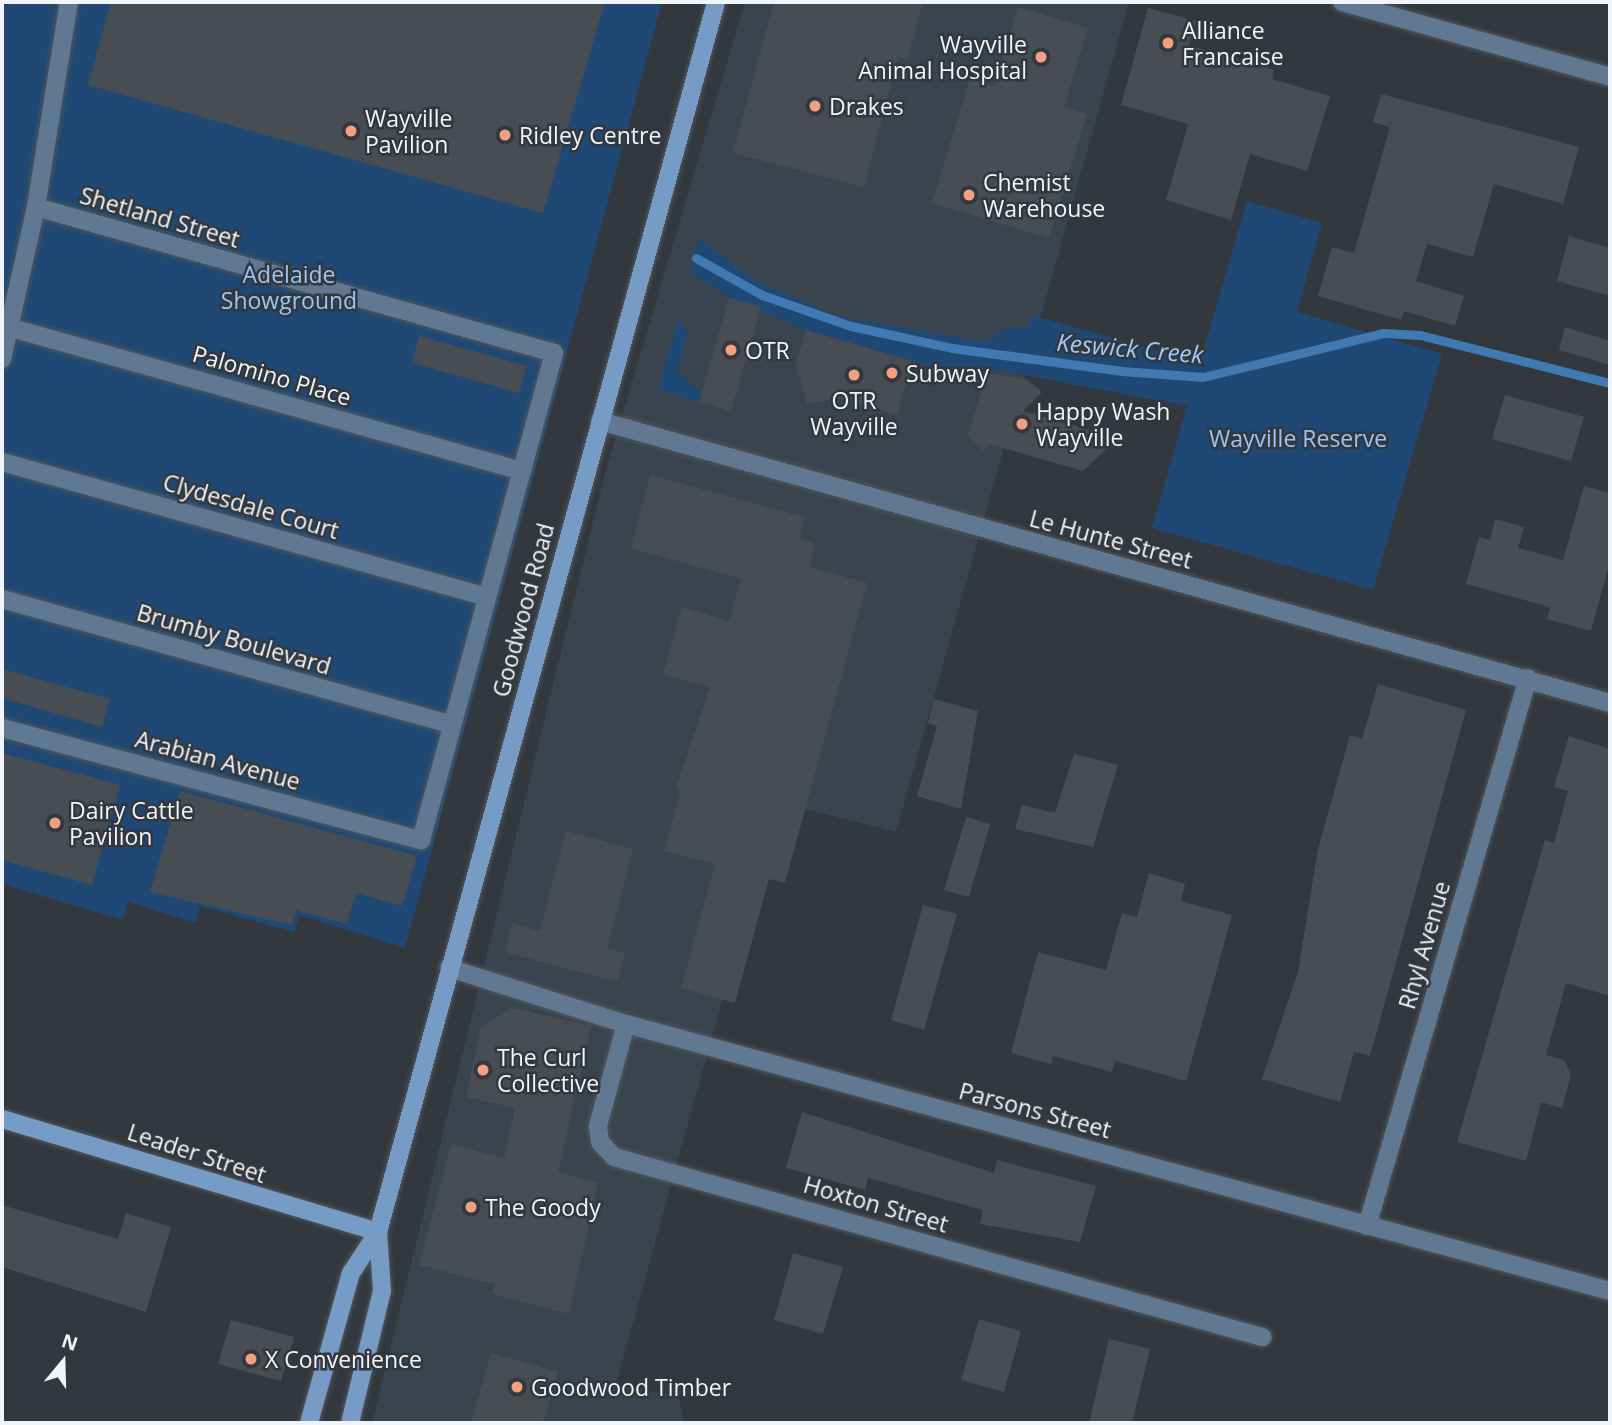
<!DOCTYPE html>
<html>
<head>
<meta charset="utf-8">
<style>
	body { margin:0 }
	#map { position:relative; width:1612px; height:1425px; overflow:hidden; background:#33383e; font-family:"Open Sans",sans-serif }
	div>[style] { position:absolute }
	.built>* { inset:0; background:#3a444e }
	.green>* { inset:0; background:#1f4974 }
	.stream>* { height:9px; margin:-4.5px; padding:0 4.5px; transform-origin:4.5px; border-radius:4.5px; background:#4179b2 }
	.building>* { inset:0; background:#474d53 }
	.roads { filter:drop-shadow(0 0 2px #51565c) drop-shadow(0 0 2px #51565c) }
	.pedestrian>* { height:18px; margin:-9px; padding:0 9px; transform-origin:9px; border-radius:9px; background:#607891 }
	.minor>* { height:18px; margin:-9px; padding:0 9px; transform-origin:9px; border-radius:9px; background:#607891 }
	.secondary>* { height:18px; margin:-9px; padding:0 9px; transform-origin:9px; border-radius:9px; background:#769bc4 }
	.dots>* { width:19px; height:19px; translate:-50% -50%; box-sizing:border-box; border:4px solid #33383e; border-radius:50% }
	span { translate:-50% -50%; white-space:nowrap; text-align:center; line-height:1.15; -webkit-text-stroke:5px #33383e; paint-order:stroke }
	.poi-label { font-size:23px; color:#f1f4f8 }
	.left { translate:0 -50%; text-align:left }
	.right { translate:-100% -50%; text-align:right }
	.street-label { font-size:23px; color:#f1f4f8 }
	.park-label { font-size:23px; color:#99c5f5 }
	.water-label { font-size:24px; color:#9fcbfb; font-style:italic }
	.frame { position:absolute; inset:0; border:4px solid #f1f4f8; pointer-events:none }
	.north { position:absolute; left:28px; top:1327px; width:70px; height:70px; -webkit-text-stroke:5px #33383e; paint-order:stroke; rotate:19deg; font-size:19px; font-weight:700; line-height:28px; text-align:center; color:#f1f4f8 }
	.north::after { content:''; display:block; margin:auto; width:24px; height:32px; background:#f1f4f8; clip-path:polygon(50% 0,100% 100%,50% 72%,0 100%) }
</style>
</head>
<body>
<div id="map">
	<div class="built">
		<i style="clip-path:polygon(745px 2px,1129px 2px,896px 832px,777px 802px,616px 1384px,679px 1397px,684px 1423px,372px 1423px,604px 477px)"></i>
	</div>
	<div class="green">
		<i style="clip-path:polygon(2px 2px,662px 2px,405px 948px,300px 915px,294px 932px,200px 906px,196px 923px,128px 902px,123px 920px,2px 884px)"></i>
		<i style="clip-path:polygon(1247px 201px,1322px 223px,1297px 312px,1442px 354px,1373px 590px,1152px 528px,1187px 406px,1003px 371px,936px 368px,806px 330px,729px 298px,690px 272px,699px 238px,752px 279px,836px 316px,984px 342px,1005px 329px,1026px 327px,1031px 315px,1200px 362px)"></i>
		<i style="clip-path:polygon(678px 319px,688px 331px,677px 371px,702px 392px,699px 402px,658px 390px)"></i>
	</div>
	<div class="stream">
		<i style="left:696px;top:258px;width:76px;rotate:29.3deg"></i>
		<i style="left:762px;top:295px;width:94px;rotate:19.2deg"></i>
		<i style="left:851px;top:326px;width:103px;rotate:12.3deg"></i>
		<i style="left:952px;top:348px;width:172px;rotate:7.7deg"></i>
		<i style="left:1122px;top:371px;width:81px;rotate:4.2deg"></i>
		<i style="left:1203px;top:377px;width:185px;rotate:-13.7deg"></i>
		<i style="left:1383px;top:333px;width:37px;rotate:3deg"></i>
		<i style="left:1420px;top:335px;width:196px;rotate:14.2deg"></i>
	</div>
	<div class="building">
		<i style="clip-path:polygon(111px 2px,605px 2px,543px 213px,88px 85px)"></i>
		<i style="clip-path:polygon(774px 2px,923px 2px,907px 60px,898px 57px,864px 187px,733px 153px)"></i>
		<i style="clip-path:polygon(1018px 7px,1088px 28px,1064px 107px,1087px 114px,1049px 238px,932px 203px,970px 79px,994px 87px)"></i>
		<i style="clip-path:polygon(1148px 8px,1196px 21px,1189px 45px,1274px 70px,1272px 79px,1330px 96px,1307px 171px,1250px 154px,1231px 220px,1166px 200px,1188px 124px,1121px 105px)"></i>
		<i style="clip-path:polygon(1381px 94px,1579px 147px,1563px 204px,1494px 184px,1473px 257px,1427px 244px,1416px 281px,1464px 296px,1455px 326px,1404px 311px,1401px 320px,1318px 296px,1332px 247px,1354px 253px,1390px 127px,1373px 122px)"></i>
		<i style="clip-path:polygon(1569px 236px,1610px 248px,1610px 296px,1557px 281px)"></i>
		<i style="clip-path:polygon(729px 298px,761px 307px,731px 411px,699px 402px)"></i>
		<i style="clip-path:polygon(1565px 327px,1610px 341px,1610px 365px,1559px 350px)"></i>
		<i style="clip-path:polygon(806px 330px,912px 361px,897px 415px,837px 398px,807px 404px,796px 363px)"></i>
		<i style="clip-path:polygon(419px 336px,527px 366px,519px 393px,412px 363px)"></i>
		<i style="clip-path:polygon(987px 373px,1026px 379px,1042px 392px,1023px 411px,1118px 438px,1083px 471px,989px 444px,983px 451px,968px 435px)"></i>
		<i style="clip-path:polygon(1505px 395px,1584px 417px,1571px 461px,1492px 439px)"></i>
		<i style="clip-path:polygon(650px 475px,804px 517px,799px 539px,815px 544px,809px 567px,867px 583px,785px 883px,769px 879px,735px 1003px,681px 988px,715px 864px,664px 851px,681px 790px,676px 788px,710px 687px,663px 674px,682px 607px,729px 621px,741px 579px,631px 548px)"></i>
		<i style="clip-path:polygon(1584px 486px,1610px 493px,1610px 562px,1591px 631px,1547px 619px,1550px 607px,1466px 584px,1479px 537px,1490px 540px,1495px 519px,1524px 527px,1518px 548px,1563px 560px)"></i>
		<i style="clip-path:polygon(2px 669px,110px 699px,102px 727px,2px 698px)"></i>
		<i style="clip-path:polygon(1378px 684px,1466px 710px,1370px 1056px,1354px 1052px,1340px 1102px,1262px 1079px,1298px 972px,1318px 849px,1350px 735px,1362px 739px)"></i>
		<i style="clip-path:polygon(934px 699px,978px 711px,961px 809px,917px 796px,937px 726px,928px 723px)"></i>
		<i style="clip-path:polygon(1569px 736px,1610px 749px,1610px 996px,1566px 983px,1546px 1055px,1564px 1060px,1571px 1075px,1562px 1108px,1541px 1102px,1526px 1161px,1457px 1142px,1545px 840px,1554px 843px,1568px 791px,1554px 787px)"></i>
		<i style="clip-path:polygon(2px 753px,120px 785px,92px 885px,2px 860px)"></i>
		<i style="clip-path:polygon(1074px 754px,1118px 765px,1093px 847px,1015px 829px,1022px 805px,1055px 813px)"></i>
		<i style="clip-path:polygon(180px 791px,417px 856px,402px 906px,356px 893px,347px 924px,296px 910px,292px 925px,150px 892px)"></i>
		<i style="clip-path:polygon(966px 817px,990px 824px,969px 897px,944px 890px)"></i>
		<i style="clip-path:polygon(566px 831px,633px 849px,607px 949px,625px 953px,617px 982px,505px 952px,512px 923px,540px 931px)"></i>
		<i style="clip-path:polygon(1149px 873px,1185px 884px,1181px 901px,1232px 915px,1186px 1081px,1115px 1061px,1112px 1072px,1053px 1056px,1051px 1064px,1011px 1053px,1038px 952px,1106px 970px,1122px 913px,1137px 917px)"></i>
		<i style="clip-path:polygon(923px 905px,957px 914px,924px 1030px,891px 1020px)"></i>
		<i style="clip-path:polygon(512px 1008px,591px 1026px,558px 1172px,598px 1183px,569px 1314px,492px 1294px,494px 1284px,419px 1265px,451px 1144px,504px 1158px,515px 1108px,466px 1097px,481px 1027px)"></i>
		<i style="clip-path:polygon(802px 1112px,994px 1173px,997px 1160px,1096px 1186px,1080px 1242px,980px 1224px,983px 1210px,868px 1178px,865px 1190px,786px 1168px)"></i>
		<i style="clip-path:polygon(2px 1205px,118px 1239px,126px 1213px,171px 1227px,146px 1312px,2px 1267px)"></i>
		<i style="clip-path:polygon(793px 1253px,843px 1267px,823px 1334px,774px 1320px)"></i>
		<i style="clip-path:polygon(979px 1319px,1021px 1331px,1004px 1392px,961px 1380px)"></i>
		<i style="clip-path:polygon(231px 1320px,294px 1337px,281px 1381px,218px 1364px)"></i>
		<i style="clip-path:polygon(1109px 1339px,1150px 1349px,1132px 1423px,1089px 1423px)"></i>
		<i style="clip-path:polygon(491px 1353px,558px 1372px,543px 1423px,471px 1423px)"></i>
	</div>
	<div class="roads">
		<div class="pedestrian">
			<i style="left:8px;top:327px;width:534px;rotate:15.65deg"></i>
			<i style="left:2px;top:359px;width:156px;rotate:-77.4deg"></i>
			<i style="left:36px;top:207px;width:208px;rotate:-80.9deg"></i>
			<i style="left:2px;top:462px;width:503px;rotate:15.55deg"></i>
			<i style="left:2px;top:599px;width:467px;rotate:15.6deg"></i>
			<i style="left:2px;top:728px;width:434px;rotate:15deg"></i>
			<i style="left:421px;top:840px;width:505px;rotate:-74.72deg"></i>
			<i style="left:554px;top:353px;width:538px;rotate:-164.26deg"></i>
		</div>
		<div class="minor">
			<i style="left:1342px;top:2px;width:278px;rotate:15.6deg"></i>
			<i style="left:600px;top:421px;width:1049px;rotate:15.6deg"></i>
			<i style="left:449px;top:968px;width:186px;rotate:17.6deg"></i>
			<i style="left:626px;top:1024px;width:1020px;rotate:15.18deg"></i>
			<i style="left:626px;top:1024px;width:106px;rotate:105.4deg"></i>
			<i style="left:598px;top:1126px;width:16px;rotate:83deg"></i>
			<i style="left:600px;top:1142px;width:21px;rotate:47deg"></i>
			<i style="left:614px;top:1157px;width:673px;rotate:15.52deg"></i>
			<i style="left:1367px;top:1226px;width:571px;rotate:-73.63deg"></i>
		</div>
		<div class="secondary">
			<i style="left:2px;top:1119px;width:393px;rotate:16.7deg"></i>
			<i style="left:309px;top:1423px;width:156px;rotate:-74.4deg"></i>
			<i style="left:351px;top:1273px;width:49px;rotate:-56.6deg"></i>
			<i style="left:378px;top:1232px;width:1276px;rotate:-74.63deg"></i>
			<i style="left:350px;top:1423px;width:136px;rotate:-76.4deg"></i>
			<i style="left:382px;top:1291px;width:59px;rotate:-93.9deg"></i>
		</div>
	</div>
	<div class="dots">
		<i style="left:1168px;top:43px;background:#f3a081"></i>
		<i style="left:1041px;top:57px;background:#f3a081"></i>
		<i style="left:815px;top:106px;background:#f3a081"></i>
		<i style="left:351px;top:131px;background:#f3a081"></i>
		<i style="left:505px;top:135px;background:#f3a081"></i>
		<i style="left:969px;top:195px;background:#f3a081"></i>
		<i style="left:731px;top:350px;background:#f3a081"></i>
		<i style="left:892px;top:373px;background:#f3a081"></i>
		<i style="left:854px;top:375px;background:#f3a081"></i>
		<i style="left:1022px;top:424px;background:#f3a081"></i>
		<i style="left:55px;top:823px;background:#f3a081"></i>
		<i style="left:483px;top:1070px;background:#f3a081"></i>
		<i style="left:471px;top:1207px;background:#f3a081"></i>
		<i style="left:251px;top:1359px;background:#f3a081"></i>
		<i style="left:517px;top:1387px;background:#f3a081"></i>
	</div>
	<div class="poi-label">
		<span class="left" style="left:1182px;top:43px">Alliance<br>Francaise</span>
		<span class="right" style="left:1027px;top:57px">Wayville<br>Animal Hospital</span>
		<span class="left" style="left:829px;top:106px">Drakes</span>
		<span class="left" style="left:365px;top:131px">Wayville<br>Pavilion</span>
		<span class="left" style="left:519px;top:135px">Ridley Centre</span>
		<span class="left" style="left:983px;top:195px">Chemist<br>Warehouse</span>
		<span class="left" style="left:745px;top:350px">OTR</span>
		<span class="left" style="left:906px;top:373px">Subway</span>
		<span style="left:854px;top:413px">OTR<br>Wayville</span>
		<span class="left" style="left:1036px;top:424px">Happy Wash<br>Wayville</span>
		<span class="left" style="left:69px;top:823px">Dairy Cattle<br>Pavilion</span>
		<span class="left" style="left:497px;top:1070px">The Curl<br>Collective</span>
		<span class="left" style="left:485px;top:1207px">The Goody</span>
		<span class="left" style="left:265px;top:1359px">X Convenience</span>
		<span class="left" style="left:531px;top:1387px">Goodwood Timber</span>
	</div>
	<div class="street-label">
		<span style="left:160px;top:217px;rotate:16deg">Shetland Street</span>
		<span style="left:272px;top:375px;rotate:16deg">Palomino Place</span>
		<span style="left:251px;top:506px;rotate:16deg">Clydesdale Court</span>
		<span style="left:1111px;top:539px;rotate:15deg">Le Hunte Street</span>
		<span style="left:523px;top:610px;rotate:-75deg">Goodwood Road</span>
		<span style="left:234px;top:639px;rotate:16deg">Brumby Boulevard</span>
		<span style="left:218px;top:760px;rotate:15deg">Arabian Avenue</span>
		<span style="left:1424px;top:945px;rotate:-74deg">Rhyl Avenue</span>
		<span style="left:1035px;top:1110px;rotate:15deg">Parsons Street</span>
		<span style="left:197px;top:1153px;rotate:18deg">Leader Street</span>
		<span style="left:876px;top:1204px;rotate:16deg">Hoxton Street</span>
	</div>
	<div class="park-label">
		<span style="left:289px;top:287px">Adelaide<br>Showground</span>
		<span style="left:1298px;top:438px">Wayville Reserve</span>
	</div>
	<div class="water-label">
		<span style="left:1130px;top:348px;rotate:5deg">Keswick Creek</span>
	</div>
	<div class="frame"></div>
	<div class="north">N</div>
</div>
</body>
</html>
